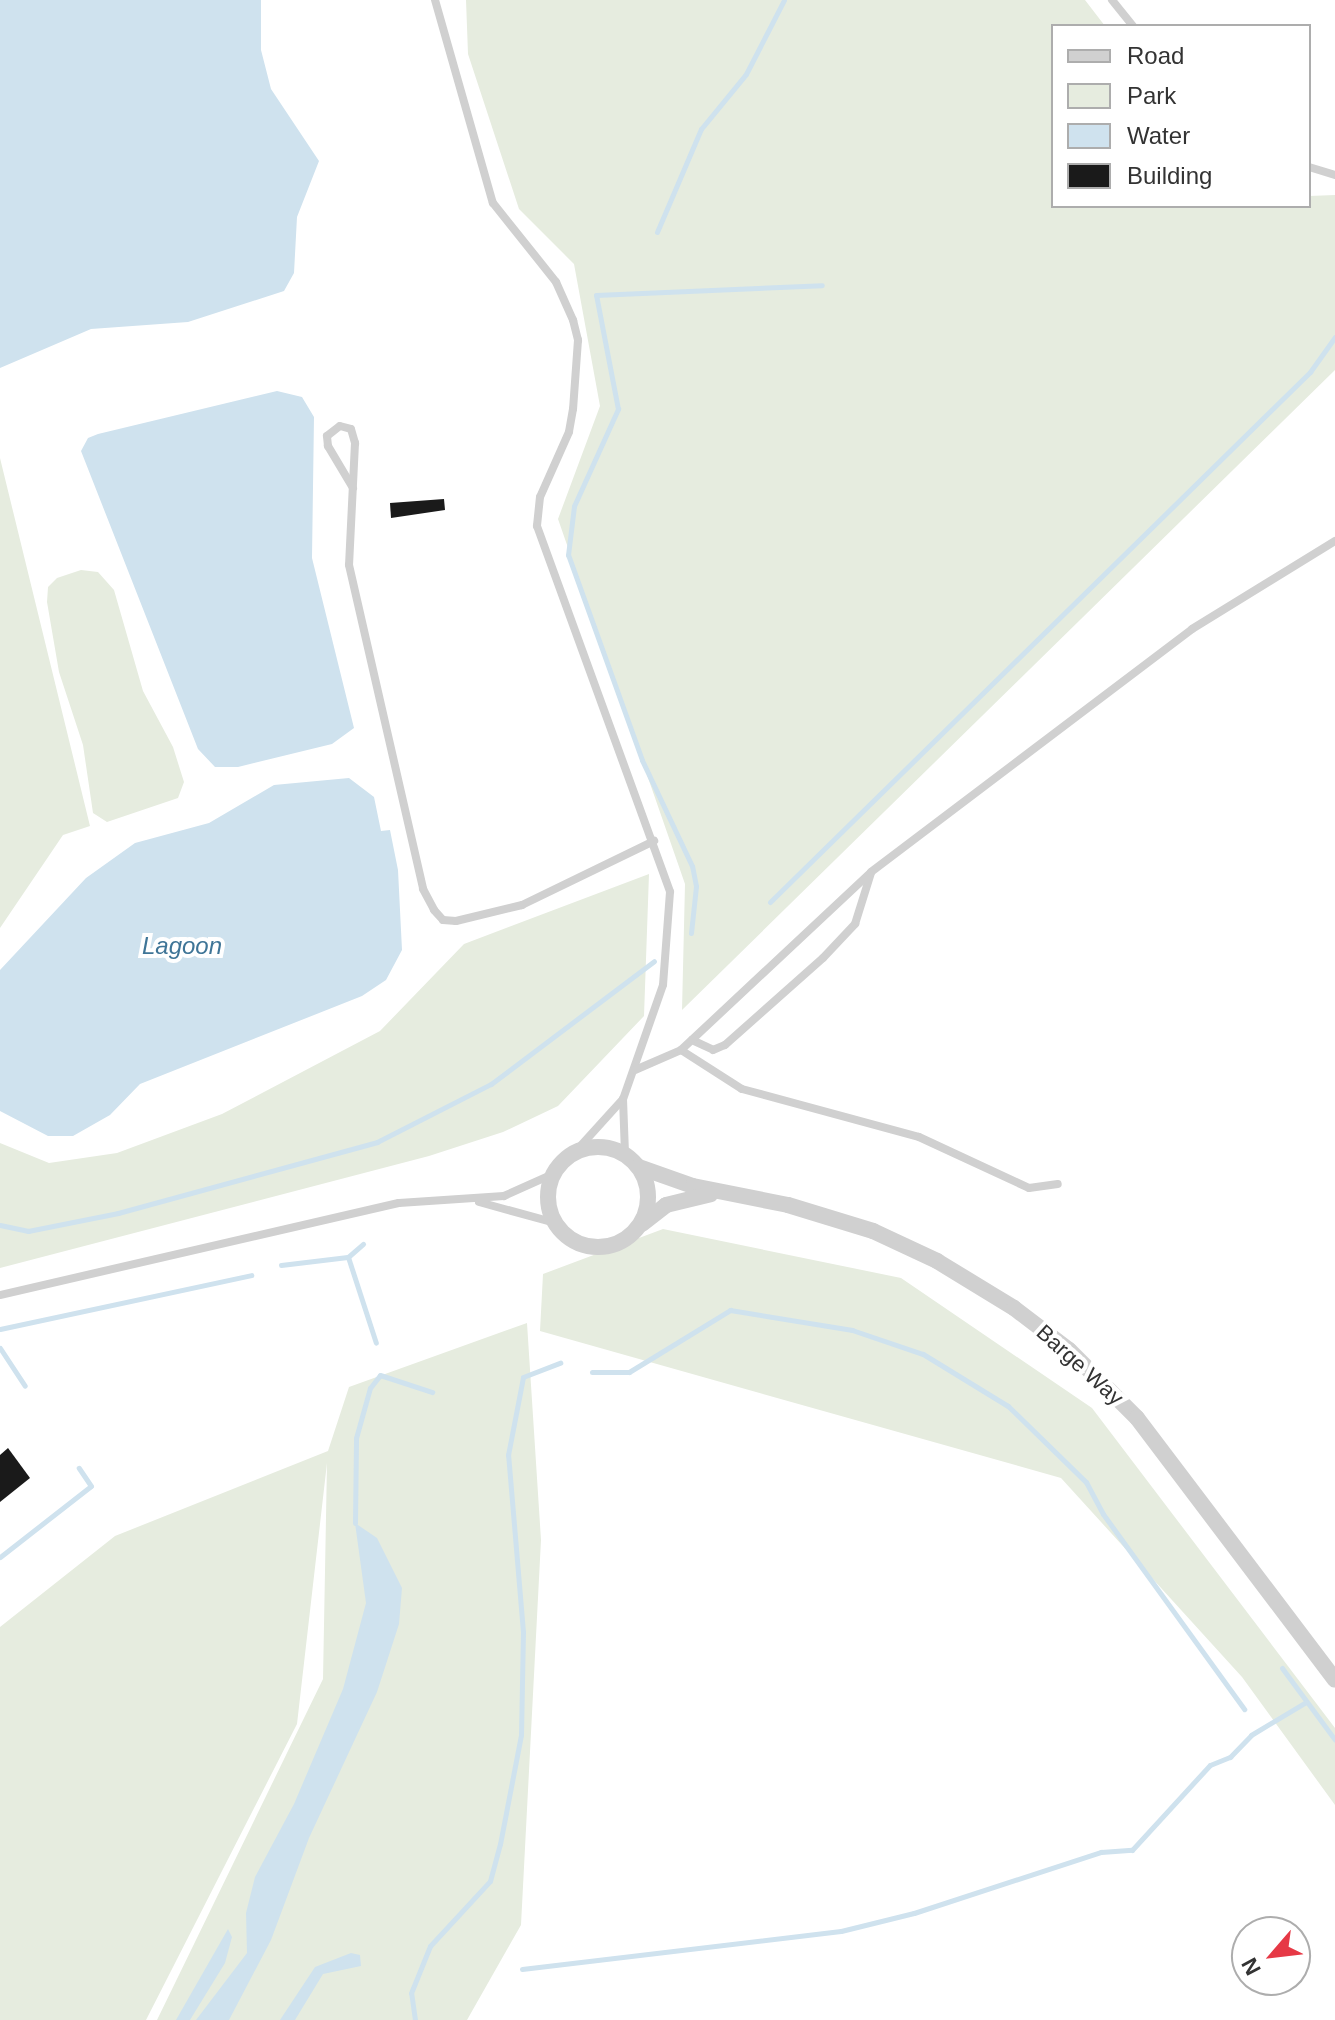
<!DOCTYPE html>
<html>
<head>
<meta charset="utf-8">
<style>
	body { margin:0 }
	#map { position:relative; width:1335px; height:2020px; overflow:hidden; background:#fff; font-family:Arial,sans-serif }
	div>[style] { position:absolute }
	.green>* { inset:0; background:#e6ecdf }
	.water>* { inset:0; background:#cfe2ee }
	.stream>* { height:5px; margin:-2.5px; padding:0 2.5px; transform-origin:2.5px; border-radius:2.5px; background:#cfe2ee }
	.building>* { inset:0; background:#1a1a1a }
	.lane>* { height:8px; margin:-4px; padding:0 4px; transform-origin:4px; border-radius:4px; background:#d0d0d0 }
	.street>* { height:16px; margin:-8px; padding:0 8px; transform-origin:8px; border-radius:8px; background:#d0d0d0 }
	.street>.ring { margin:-8px; padding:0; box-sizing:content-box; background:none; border:16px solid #d0d0d0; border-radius:50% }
	span { translate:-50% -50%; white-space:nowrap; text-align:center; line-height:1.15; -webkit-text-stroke:8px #fff; paint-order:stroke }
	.street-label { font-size:22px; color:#333 }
	.water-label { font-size:24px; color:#3f7597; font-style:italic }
	.legend { position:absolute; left:1051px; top:24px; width:260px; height:184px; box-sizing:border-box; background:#fff; border:2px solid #adadad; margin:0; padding:10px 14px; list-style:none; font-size:24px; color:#333 }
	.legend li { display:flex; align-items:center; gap:16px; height:40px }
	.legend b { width:40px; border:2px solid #adadad }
	.north { position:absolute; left:1231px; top:1916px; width:80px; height:80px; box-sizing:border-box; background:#fff; border:2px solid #adadad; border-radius:50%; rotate:242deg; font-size:22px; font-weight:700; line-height:32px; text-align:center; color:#333 }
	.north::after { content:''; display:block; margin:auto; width:28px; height:36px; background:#e63946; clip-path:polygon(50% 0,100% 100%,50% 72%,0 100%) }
</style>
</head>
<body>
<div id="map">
	<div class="green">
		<i style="clip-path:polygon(466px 0,1085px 0,1105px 26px,1053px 26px,1053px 206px,1309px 206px,1309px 196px,1335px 195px,1335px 370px,682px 1010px,685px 884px,558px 519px,600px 406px,574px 264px,519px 209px,468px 54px)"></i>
		<i style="clip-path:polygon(0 458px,90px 826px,63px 835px,0 928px)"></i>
		<i style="clip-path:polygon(81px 570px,98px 572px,114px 590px,143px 691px,173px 747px,184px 782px,178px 798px,107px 822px,93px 813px,83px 745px,59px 672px,47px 602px,48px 587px,57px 578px)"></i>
		<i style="clip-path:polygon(649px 874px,644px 1016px,558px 1106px,503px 1132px,429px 1156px,0 1268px,0 1143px,49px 1163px,117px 1153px,222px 1114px,380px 1031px,464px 944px)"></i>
		<i style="clip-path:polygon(663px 1229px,901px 1278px,1092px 1408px,1335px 1728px,1335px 1805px,1242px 1677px,1061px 1478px,540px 1331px,543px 1274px)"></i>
		<i style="clip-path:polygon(527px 1323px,541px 1540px,521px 1925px,467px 2020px,157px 2020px,323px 1679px,327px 1463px,297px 1724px,146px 2020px,0 2020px,0 1627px,115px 1536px,328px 1451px,349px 1387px)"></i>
	</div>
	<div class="water">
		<i style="clip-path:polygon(0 0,261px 0,261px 50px,271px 89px,319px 161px,297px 217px,294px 273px,284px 291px,188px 322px,91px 329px,0 368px)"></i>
		<i style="clip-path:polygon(277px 391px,302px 397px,314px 417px,312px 558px,354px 728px,332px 744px,238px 767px,215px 767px,198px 749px,81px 451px,88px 438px,98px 434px)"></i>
		<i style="clip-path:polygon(349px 778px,374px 797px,381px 831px,390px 830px,398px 870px,402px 950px,386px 980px,362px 996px,140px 1084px,110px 1115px,73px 1136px,48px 1136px,0 1111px,0 970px,86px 878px,135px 843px,209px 823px,274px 785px)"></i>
		<i style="clip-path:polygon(355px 1523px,377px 1538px,402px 1588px,399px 1624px,377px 1692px,309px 1838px,271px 1940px,229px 2020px,196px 2020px,247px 1953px,246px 1913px,255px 1877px,294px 1804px,343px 1689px,366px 1603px)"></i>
		<i style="clip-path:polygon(228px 1929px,232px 1937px,225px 1963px,190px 2020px,176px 2020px)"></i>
		<i style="clip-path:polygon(351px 1953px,360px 1955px,361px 1966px,323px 1974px,295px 2020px,280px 2020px,315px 1967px)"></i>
	</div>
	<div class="stream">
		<i style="left:657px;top:232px;width:112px;rotate:-66.9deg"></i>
		<i style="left:701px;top:129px;width:71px;rotate:-50.7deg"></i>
		<i style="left:746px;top:74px;width:83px;rotate:-62.8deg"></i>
		<i style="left:770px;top:902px;width:757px;rotate:-44.46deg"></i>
		<i style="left:1310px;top:372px;width:43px;rotate:-54.5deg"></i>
		<i style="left:691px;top:933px;width:47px;rotate:-83.9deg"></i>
		<i style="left:696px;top:886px;width:20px;rotate:-101deg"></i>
		<i style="left:692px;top:866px;width:117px;rotate:-115.3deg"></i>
		<i style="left:642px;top:760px;width:218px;rotate:-109.8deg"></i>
		<i style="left:568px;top:555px;width:49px;rotate:-83deg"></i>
		<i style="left:574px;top:506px;width:107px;rotate:-65.6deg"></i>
		<i style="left:618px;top:409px;width:116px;rotate:-100.9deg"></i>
		<i style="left:596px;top:295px;width:226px;rotate:-2.5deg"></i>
		<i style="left:0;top:1225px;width:29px;rotate:12deg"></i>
		<i style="left:28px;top:1231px;width:92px;rotate:-11.3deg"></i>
		<i style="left:118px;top:1213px;width:269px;rotate:-15.3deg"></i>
		<i style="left:377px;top:1142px;width:128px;rotate:-27deg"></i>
		<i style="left:491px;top:1084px;width:204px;rotate:-37deg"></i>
		<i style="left:348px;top:1257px;width:20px;rotate:-41deg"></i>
		<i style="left:281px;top:1265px;width:67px;rotate:-6.8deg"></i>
		<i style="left:348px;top:1257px;width:90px;rotate:72deg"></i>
		<i style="left:0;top:1329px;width:257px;rotate:-12.1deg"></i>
		<i style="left:0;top:1348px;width:45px;rotate:56.7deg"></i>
		<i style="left:592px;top:1372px;width:37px"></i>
		<i style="left:629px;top:1372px;width:119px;rotate:-31.5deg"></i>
		<i style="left:730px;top:1310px;width:124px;rotate:9.3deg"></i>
		<i style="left:852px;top:1330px;width:75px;rotate:18.7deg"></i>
		<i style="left:923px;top:1354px;width:100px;rotate:31.5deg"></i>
		<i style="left:1008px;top:1406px;width:109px;rotate:44.3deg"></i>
		<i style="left:1086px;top:1482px;width:36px;rotate:62deg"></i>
		<i style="left:1103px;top:1514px;width:241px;rotate:54.1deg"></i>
		<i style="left:355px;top:1523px;width:85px;rotate:-89.3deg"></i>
		<i style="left:356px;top:1438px;width:52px;rotate:-74.4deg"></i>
		<i style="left:370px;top:1388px;width:16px;rotate:-52deg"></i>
		<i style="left:380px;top:1375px;width:55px;rotate:18.1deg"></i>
		<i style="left:0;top:1557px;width:115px;rotate:-38deg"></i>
		<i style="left:91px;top:1486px;width:22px;rotate:-124deg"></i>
		<i style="left:1282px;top:1668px;width:89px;rotate:53.6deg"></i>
		<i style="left:522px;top:1969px;width:321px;rotate:-6.8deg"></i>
		<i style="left:841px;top:1931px;width:75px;rotate:-13.9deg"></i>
		<i style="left:914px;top:1913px;width:197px;rotate:-18.1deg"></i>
		<i style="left:1101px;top:1852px;width:31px;rotate:-4deg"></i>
		<i style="left:1132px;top:1850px;width:115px;rotate:-47.5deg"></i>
		<i style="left:1210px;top:1765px;width:22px;rotate:-22deg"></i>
		<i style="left:1230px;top:1757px;width:30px;rotate:-46deg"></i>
		<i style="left:1251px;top:1735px;width:64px;rotate:-31deg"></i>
		<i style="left:415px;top:2020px;width:27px;rotate:-98deg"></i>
		<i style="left:411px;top:1993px;width:51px;rotate:-68deg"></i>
		<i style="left:430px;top:1946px;width:88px;rotate:-47.3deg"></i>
		<i style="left:490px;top:1881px;width:38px;rotate:-75deg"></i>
		<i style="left:500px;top:1844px;width:111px;rotate:-79.1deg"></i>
		<i style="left:521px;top:1735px;width:103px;rotate:-88.9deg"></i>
		<i style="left:523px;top:1632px;width:178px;rotate:-94.8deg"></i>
		<i style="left:508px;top:1455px;width:79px;rotate:-79.1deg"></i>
		<i style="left:523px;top:1377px;width:40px;rotate:-21deg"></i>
	</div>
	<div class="building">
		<i style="clip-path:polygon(444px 499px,445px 510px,391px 518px,390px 503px)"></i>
		<i style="clip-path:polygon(8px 1448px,30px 1478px,0 1502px,0 1455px)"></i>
	</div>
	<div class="lane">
		<i style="left:435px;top:0;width:211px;rotate:74.1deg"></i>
		<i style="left:493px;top:203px;width:101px;rotate:51.4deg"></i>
		<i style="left:556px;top:282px;width:42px;rotate:65.9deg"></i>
		<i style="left:573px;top:320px;width:21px;rotate:76deg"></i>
		<i style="left:578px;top:340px;width:69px;rotate:94.1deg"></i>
		<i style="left:573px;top:409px;width:23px;rotate:100deg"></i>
		<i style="left:569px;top:432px;width:71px;rotate:114deg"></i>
		<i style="left:540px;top:497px;width:29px;rotate:96deg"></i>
		<i style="left:537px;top:526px;width:389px;rotate:70deg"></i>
		<i style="left:670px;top:892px;width:93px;rotate:94.3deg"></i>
		<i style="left:663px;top:985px;width:121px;rotate:109.3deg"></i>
		<i style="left:623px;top:1099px;width:55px;rotate:87.9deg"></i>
		<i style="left:1112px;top:0;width:33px;rotate:51deg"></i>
		<i style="left:1309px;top:167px;width:27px;rotate:17deg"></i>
		<i style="left:353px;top:488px;width:49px;rotate:-120.8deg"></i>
		<i style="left:328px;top:446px;width:10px;rotate:-96deg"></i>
		<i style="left:327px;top:436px;width:16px;rotate:-38deg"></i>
		<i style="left:340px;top:426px;width:11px;rotate:15deg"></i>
		<i style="left:351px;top:429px;width:15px;rotate:74deg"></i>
		<i style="left:355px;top:443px;width:122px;rotate:92.8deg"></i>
		<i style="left:349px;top:565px;width:332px;rotate:77.1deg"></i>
		<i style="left:423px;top:889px;width:24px;rotate:62deg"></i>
		<i style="left:434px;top:910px;width:13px;rotate:48deg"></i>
		<i style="left:443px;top:920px;width:13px;rotate:4deg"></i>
		<i style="left:456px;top:921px;width:68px;rotate:-13.6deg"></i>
		<i style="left:522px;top:905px;width:147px;rotate:-25.9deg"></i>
		<i style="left:692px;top:1040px;width:23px;rotate:25deg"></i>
		<i style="left:713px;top:1050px;width:13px;rotate:-23deg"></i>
		<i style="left:725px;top:1045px;width:131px;rotate:-41.6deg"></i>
		<i style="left:823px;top:958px;width:47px;rotate:-46.7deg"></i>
		<i style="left:855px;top:924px;width:53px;rotate:-72.6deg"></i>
		<i style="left:681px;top:1050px;width:72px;rotate:32.6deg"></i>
		<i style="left:742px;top:1089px;width:183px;rotate:15.2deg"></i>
		<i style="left:919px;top:1137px;width:121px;rotate:24.9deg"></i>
		<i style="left:1029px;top:1188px;width:29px;rotate:-8deg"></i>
		<i style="left:635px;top:1070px;width:50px;rotate:-23.5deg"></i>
		<i style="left:681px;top:1050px;width:260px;rotate:-43.1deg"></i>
		<i style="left:871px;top:872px;width:403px;rotate:-37.1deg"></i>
		<i style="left:1192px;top:629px;width:168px;rotate:-31.6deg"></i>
		<i style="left:576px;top:1151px;width:70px;rotate:-47.9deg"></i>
		<i style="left:479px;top:1202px;width:79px;rotate:15.4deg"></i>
		<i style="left:0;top:1295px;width:409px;rotate:-13deg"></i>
		<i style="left:399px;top:1203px;width:105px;rotate:-3.8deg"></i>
		<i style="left:504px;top:1196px;width:54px;rotate:-24.2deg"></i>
	</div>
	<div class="street">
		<i class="ring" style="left:548px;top:1147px;width:84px;height:84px"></i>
		<i style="left:639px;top:1167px;width:57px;rotate:19.4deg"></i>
		<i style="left:693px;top:1186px;width:97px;rotate:11.3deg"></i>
		<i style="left:788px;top:1205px;width:89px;rotate:17deg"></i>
		<i style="left:873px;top:1231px;width:71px;rotate:25.1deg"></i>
		<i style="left:937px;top:1261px;width:90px;rotate:31.4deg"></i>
		<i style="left:1014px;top:1308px;width:69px;rotate:37.4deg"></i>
		<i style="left:1069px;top:1350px;width:96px;rotate:45deg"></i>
		<i style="left:1137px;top:1418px;width:328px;rotate:52.9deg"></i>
		<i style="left:642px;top:1224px;width:31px;rotate:-38deg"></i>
		<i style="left:666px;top:1205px;width:46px;rotate:-13.7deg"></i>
	</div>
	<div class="street-label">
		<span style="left:1080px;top:1365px;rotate:42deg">Barge Way</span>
	</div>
	<div class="water-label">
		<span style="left:182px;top:946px">Lagoon</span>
	</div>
	<ul class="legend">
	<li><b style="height:10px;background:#d0d0d0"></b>Road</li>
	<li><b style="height:22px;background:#e6ecdf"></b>Park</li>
	<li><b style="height:22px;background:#cfe2ee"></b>Water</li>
	<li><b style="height:22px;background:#1a1a1a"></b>Building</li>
	</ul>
	<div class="north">N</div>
</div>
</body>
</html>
